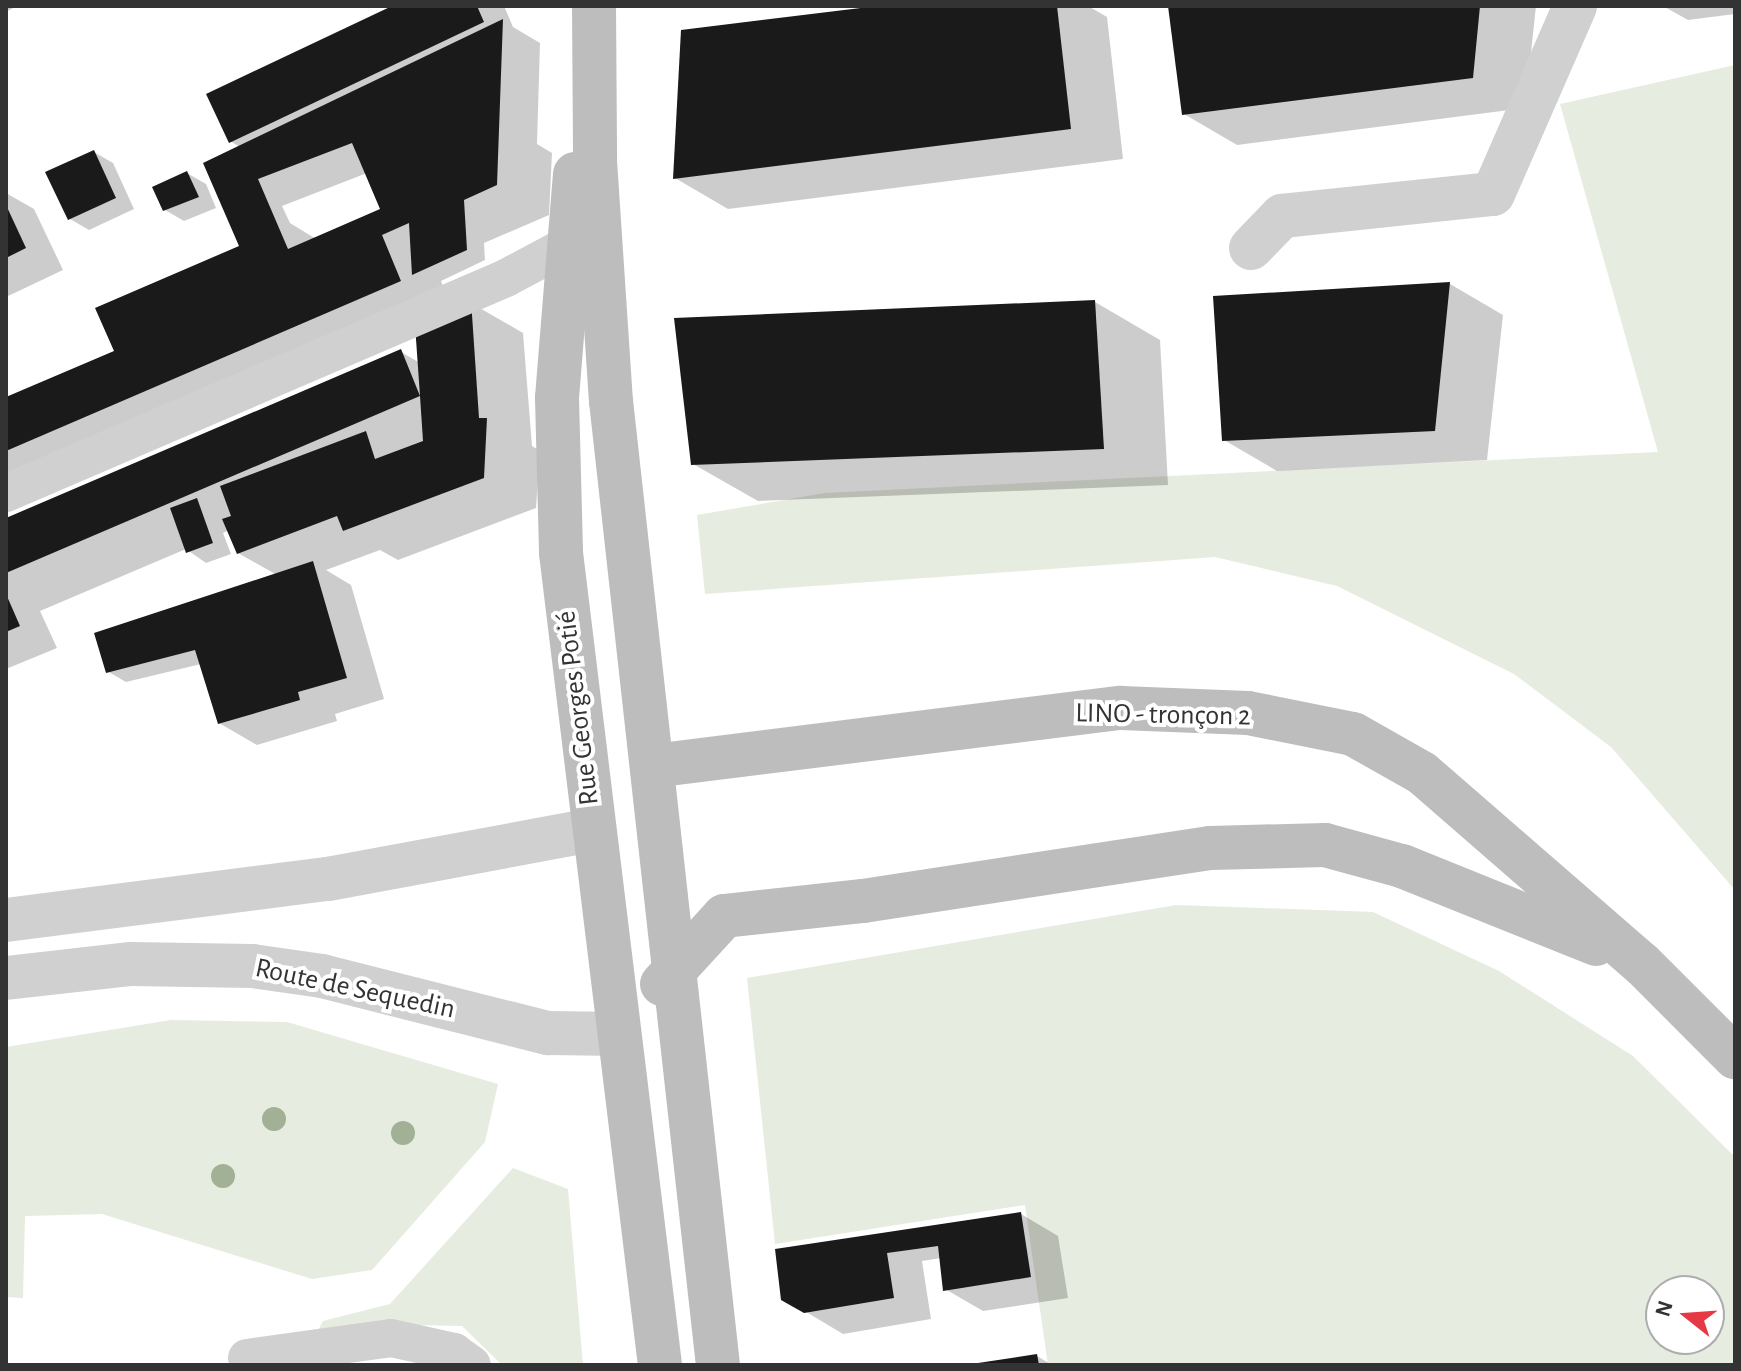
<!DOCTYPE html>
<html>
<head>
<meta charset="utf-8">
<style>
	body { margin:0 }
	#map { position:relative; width:1741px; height:1371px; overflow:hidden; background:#fff; font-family:"Alegreya Sans",sans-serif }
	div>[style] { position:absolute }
	.green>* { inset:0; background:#e6ecdf }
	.shadow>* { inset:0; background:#0003 }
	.building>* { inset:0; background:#1a1a1a }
	.service>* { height:38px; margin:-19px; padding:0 19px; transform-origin:19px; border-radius:19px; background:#d0d0d0 }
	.minor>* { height:44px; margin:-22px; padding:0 22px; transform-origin:22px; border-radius:22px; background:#d0d0d0 }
	.tertiary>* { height:44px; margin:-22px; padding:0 22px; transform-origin:22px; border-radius:22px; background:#d0d0d0 }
	.secondary>* { height:44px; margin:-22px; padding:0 22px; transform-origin:22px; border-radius:22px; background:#bdbdbd }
	.trees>* { width:24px; height:24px; margin:-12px; border-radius:50%; background:#a2b095 }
	span { translate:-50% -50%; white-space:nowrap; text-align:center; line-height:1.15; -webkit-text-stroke:8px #fff; paint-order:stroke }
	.street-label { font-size:28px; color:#333 }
	.frame { position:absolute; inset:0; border:8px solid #333; pointer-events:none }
	.north { position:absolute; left:1645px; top:1275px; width:80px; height:80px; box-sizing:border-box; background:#fff; border:2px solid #adadad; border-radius:50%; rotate:287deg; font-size:22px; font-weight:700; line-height:32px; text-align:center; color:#333 }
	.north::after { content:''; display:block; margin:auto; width:28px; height:36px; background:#e63946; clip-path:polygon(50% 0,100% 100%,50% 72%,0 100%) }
</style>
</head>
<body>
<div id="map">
	<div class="green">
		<i style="clip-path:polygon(1735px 65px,1735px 890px,1611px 747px,1514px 674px,1337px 586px,1215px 557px,705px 594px,697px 515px,825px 493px,1658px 452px,1560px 104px)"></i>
		<i style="clip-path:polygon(evenodd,1176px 905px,1373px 912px,1499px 971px,1633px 1056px,1735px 1157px,1735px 1365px,1048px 1365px,1025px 1205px,775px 1244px,747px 978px,1176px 905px,1661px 1291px,1709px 1291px,1709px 1339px,1661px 1339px,1661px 1291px)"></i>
		<i style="clip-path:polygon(171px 1020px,287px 1022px,498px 1084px,485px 1142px,372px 1270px,312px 1279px,102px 1214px,25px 1216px,23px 1298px,6px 1297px,6px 1047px)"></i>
		<i style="clip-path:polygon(513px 1168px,568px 1189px,583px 1365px,502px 1365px,462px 1326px,413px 1325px,314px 1338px,323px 1321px,390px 1304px)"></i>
	</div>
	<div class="shadow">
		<i style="clip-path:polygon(6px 6px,17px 6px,6px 12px)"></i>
		<i style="clip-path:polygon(evenodd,397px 6px,504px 6px,513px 27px,540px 43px,537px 144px,552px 153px,549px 215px,484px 243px,485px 260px,441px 281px,453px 311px,471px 303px,523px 333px,532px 446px,540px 451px,536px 508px,398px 560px,380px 550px,326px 570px,351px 585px,384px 699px,335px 714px,337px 721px,257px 745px,219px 723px,201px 664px,126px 682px,107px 671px,277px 575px,238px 553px,229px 530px,223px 533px,231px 554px,206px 563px,186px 549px,40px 611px,57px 648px,6px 669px,6px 520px,401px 352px,420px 363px,417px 327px,6px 504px,6px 400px,116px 352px,242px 247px,240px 147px,230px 141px,397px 6px,367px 173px,382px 210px,316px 239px,290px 223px,282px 206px,367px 173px)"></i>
		<i style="clip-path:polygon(893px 6px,1088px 6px,1107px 17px,1123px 159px,728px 209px,675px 178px)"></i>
		<i style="clip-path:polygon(1170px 6px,1536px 6px,1525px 108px,1237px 145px,1184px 114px)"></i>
		<i style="clip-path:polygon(1663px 6px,1735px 6px,1735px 14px,1688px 20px)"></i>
		<i style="clip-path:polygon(94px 152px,113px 163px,134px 209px,89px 230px,70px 219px)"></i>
		<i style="clip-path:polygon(187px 173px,206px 184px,216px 208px,184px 221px,165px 210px)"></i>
		<i style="clip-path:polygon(6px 193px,34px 209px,63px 270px,6px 297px)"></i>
		<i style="clip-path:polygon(1450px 284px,1503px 315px,1487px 460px,1277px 471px,1224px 440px,1215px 297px)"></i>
		<i style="clip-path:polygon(1095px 302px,1160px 340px,1168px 485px,758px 501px,693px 464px)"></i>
		<i style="clip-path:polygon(1021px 1214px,1058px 1236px,1068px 1298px,983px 1311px,945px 1289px,941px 1258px,922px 1261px,931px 1319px,843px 1334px,783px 1298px,778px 1251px)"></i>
		<i style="clip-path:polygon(1037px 1356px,1052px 1365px,980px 1365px)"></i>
	</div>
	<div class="building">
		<i style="clip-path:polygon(392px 6px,477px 6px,484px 22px,229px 143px,206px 94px)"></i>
		<i style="clip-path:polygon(877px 6px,1057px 6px,1071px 129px,673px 179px,681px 30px)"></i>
		<i style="clip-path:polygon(1168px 6px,1480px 6px,1473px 78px,1182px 115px)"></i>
		<i style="clip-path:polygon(evenodd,503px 19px,497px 185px,464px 200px,467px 250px,412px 275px,409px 223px,382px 235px,401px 281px,6px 451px,6px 397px,114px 351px,95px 308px,239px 246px,203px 163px,503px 19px,352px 143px,380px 209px,288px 249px,258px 179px,352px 143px)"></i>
		<i style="clip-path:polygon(94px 150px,116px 198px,68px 220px,45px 172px)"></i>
		<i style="clip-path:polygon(187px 171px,199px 197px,163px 211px,152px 187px)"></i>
		<i style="clip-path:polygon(6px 205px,26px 248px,6px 258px)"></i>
		<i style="clip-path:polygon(1450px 282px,1435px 431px,1222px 441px,1213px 296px)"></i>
		<i style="clip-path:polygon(471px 300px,479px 418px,487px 418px,484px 478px,343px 531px,337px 516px,237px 554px,222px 519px,231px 516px,220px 486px,366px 431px,375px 459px,423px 441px,420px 396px,6px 573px,6px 518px,401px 349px,420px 396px,415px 325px)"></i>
		<i style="clip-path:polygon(1095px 300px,1104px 449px,691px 465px,674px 318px)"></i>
		<i style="clip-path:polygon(197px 498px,213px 543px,186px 553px,170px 508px)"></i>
		<i style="clip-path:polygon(313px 561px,347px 678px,298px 692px,300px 700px,218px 724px,195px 650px,106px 673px,94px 633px)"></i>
		<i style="clip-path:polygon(6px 594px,20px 626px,6px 632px)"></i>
		<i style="clip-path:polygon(1021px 1212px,1031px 1277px,943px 1291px,938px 1246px,887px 1253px,894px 1298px,804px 1313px,781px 1300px,775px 1249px)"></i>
		<i style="clip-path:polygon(1037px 1354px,1039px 1365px,978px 1365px,978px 1363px)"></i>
	</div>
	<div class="service">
		<i style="left:6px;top:493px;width:544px;rotate:-23.27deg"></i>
		<i style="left:506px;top:278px;width:98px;rotate:-28.1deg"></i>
		<i style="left:247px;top:1358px;width:145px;rotate:-7.9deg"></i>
		<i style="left:391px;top:1338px;width:65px;rotate:12.5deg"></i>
		<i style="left:454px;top:1352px;width:22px;rotate:36deg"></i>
	</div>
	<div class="minor">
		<i style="left:1251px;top:248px;width:45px;rotate:-45.9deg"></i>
		<i style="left:1282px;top:216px;width:212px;rotate:-6deg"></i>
		<i style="left:1493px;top:194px;width:205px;rotate:-66.4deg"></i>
	</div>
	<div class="tertiary">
		<i style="left:6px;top:920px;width:325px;rotate:-7.3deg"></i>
		<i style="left:328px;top:879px;width:269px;rotate:-10.5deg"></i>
		<i style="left:6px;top:978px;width:126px;rotate:-6.4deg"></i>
		<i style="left:131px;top:964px;width:121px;rotate:0.9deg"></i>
		<i style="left:252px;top:966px;width:71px;rotate:8.1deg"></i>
		<i style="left:322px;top:976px;width:233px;rotate:14.2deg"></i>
		<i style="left:548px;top:1033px;width:71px;rotate:0.8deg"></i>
	</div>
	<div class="secondary">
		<i style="left:594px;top:6px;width:155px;rotate:89.6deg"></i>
		<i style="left:595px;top:161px;width:241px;rotate:86.2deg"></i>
		<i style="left:611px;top:401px;width:970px;rotate:83.67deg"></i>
		<i style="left:575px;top:174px;width:225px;rotate:94.6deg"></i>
		<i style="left:557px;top:398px;width:155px;rotate:88.5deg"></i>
		<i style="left:561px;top:553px;width:818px;rotate:83.05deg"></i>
		<i style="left:653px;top:766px;width:472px;rotate:-7.1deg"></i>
		<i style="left:1121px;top:708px;width:127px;rotate:2.3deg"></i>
		<i style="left:1248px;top:713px;width:107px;rotate:11.3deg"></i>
		<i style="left:1353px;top:734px;width:79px;rotate:29.5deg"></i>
		<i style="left:1422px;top:773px;width:291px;rotate:41deg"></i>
		<i style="left:1642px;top:964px;width:132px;rotate:45deg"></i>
		<i style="left:662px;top:984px;width:92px;rotate:-47.6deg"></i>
		<i style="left:724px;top:916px;width:140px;rotate:-6.2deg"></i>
		<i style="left:863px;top:901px;width:351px;rotate:-8.7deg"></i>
		<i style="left:1210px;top:848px;width:115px;rotate:-1.5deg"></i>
		<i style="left:1325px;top:845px;width:80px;rotate:15.3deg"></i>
		<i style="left:1402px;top:866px;width:209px;rotate:21.9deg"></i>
	</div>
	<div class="trees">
		<i style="left:274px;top:1119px"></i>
		<i style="left:403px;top:1133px"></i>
		<i style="left:223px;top:1176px"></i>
	</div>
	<div class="street-label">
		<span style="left:578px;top:708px;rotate:-97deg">Rue Georges Potié</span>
		<span style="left:1163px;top:715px;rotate:1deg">LINO - tronçon 2</span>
		<span style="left:355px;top:989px;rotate:12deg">Route de Sequedin</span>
	</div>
	<div class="frame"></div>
	<div class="north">N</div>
</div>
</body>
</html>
